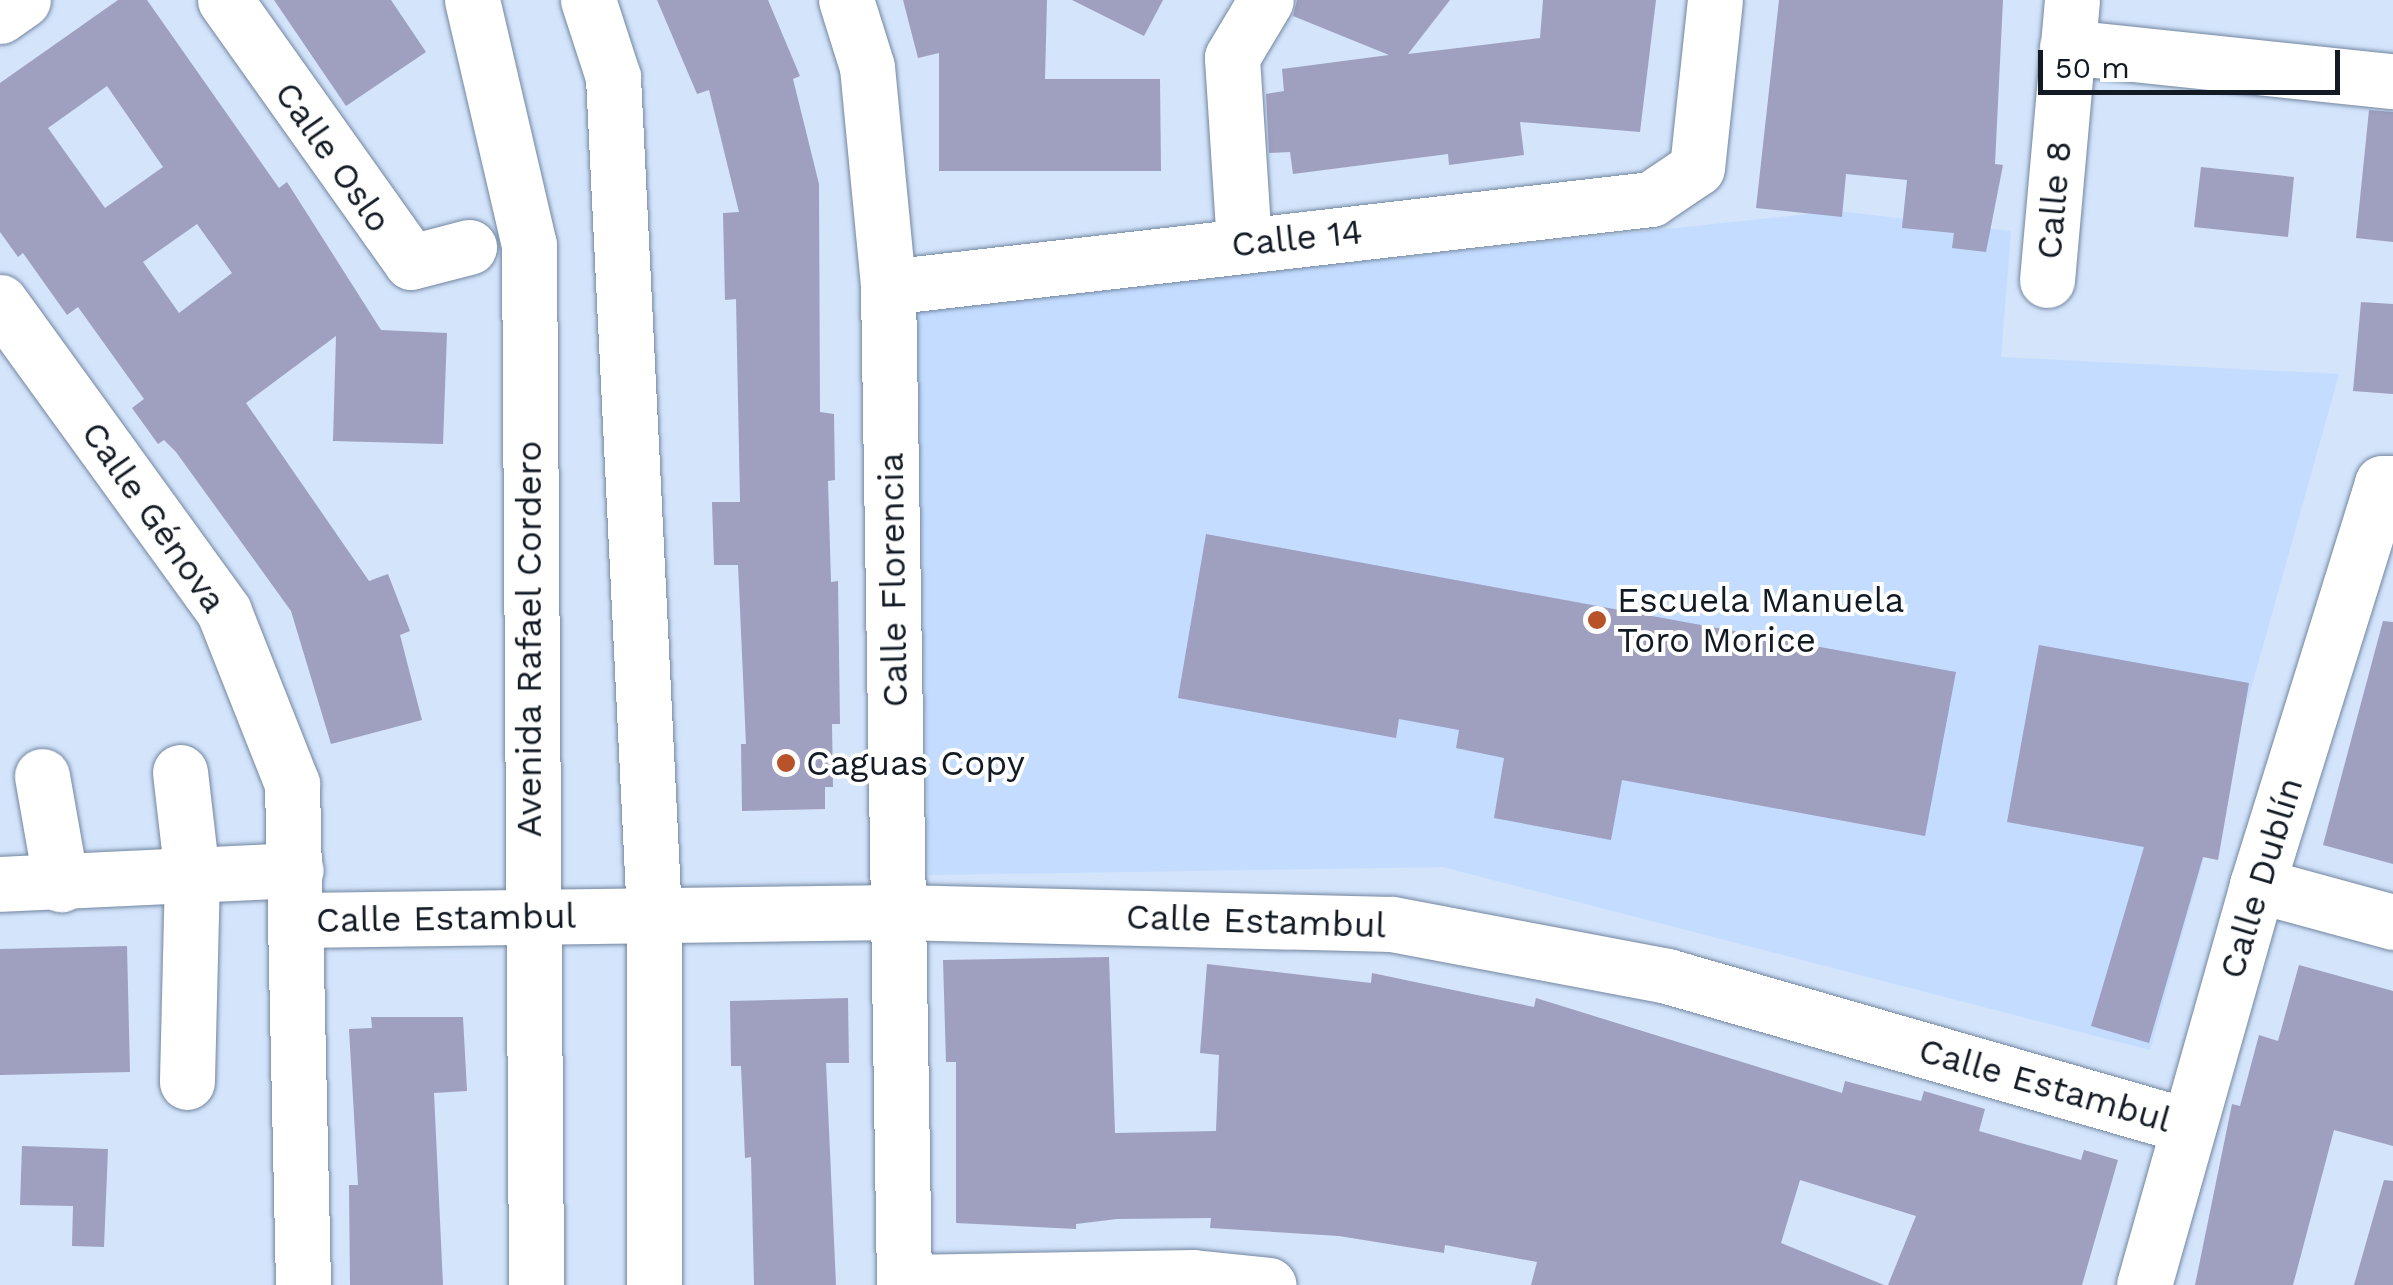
<!DOCTYPE html>
<html>
<head>
<meta charset="utf-8">
<style>
	body { margin:0 }
	#map { position:relative; width:2393px; height:1285px; overflow:hidden; background:#d3e4fb; font-family:"Work Sans",sans-serif }
	div>[style] { position:absolute }
	.built>* { inset:0; background:#c3dcff }
	.building>* { inset:0; background:#9f9fbf }
	.roads { filter:drop-shadow(0 0 2px #7386a0) drop-shadow(0 0 2px #7386a0) }
	.minor>* { height:55px; margin:-27.5px; padding:0 27.5px; transform-origin:27.5px; border-radius:27.5px; background:#fff }
	.major>* { height:55px; margin:-27.5px; padding:0 27.5px; transform-origin:27.5px; border-radius:27.5px; background:#fff }
	.dots>* { width:28px; height:28px; translate:-50% -50%; box-sizing:border-box; border:5px solid #fff; border-radius:50% }
	span { translate:-50% -50%; white-space:nowrap; text-align:center; line-height:1.15; -webkit-text-stroke:8px #fff; paint-order:stroke }
	.street-label { font-size:35px; color:#121a24 }
	.poi-label { font-size:35px; color:#121a24 }
	.left { translate:0 -50%; text-align:left }
	.scale { position:absolute; left:2038px; top:50px; width:302px; height:45px; box-sizing:border-box; border:5px solid #121a24; border-top:0; padding-left:12px; font-size:30px; line-height:35px; white-space:nowrap; color:#121a24; -webkit-text-stroke:8px #fff; paint-order:stroke }
</style>
</head>
<body>
<div id="map">
	<div class="built">
		<i style="clip-path:polygon(1837px 211px,2011px 231px,2001px 357px,2339px 374px,2150px 1050px,1443px 867px,929px 875px,917px 308px)"></i>
	</div>
	<div class="building">
		<i style="clip-path:polygon(evenodd,118px 0,147px 0,279px 188px,287px 182px,381px 330px,447px 333px,443px 444px,333px 441px,336px 336px,246px 403px,369px 581px,388px 574px,410px 631px,400px 635px,422px 720px,331px 744px,291px 611px,176px 452px,164px 440px,158px 444px,132px 408px,144px 399px,78px 307px,67px 315px,23px 253px,18px 257px,0 232px,0 83px,118px 0,107px 86px,163px 167px,105px 208px,48px 128px,107px 86px,118px 0,197px 224px,232px 273px,179px 313px,143px 262px,197px 224px)"></i>
		<i style="clip-path:polygon(274px 0,391px 0,426px 52px,346px 106px)"></i>
		<i style="clip-path:polygon(657px 0,768px 0,800px 76px,793px 79px,819px 184px,820px 412px,834px 414px,835px 480px,828px 481px,831px 582px,838px 581px,840px 724px,832px 724px,833px 787px,825px 787px,825px 809px,742px 811px,741px 744px,746px 744px,738px 565px,714px 565px,712px 502px,740px 502px,736px 299px,725px 300px,723px 213px,739px 212px,709px 90px,697px 94px)"></i>
		<i style="clip-path:polygon(903px 0,1047px 0,1045px 79px,1160px 79px,1161px 171px,939px 171px,939px 53px,918px 58px)"></i>
		<i style="clip-path:polygon(1072px 0,1163px 0,1144px 36px)"></i>
		<i style="clip-path:polygon(1297px 0,1450px 0,1408px 54px,1540px 38px,1543px 0,1656px 0,1640px 132px,1520px 122px,1524px 155px,1449px 165px,1448px 154px,1293px 174px,1290px 152px,1269px 153px,1266px 94px,1284px 91px,1282px 69px,1389px 55px,1293px 16px)"></i>
		<i style="clip-path:polygon(1779px 0,2003px 0,1995px 164px,2003px 165px,1986px 252px,1952px 248px,1954px 233px,1902px 228px,1907px 180px,1846px 174px,1842px 217px,1756px 208px)"></i>
		<i style="clip-path:polygon(2369px 110px,2393px 112px,2393px 242px,2356px 238px)"></i>
		<i style="clip-path:polygon(2201px 167px,2294px 177px,2288px 237px,2194px 227px)"></i>
		<i style="clip-path:polygon(2361px 302px,2393px 304px,2393px 394px,2353px 391px)"></i>
		<i style="clip-path:polygon(1206px 534px,1956px 672px,1925px 836px,1622px 780px,1611px 840px,1494px 818px,1504px 758px,1456px 748px,1459px 730px,1399px 719px,1396px 738px,1178px 698px)"></i>
		<i style="clip-path:polygon(2383px 621px,2393px 622px,2393px 864px,2323px 845px)"></i>
		<i style="clip-path:polygon(2039px 645px,2249px 683px,2218px 860px,2203px 857px,2149px 1043px,2091px 1026px,2144px 847px,2007px 822px)"></i>
		<i style="clip-path:polygon(127px 946px,130px 1072px,0 1075px,0 949px)"></i>
		<i style="clip-path:polygon(1109px 957px,1115px 1133px,1216px 1131px,1219px 1055px,1200px 1053px,1207px 964px,1371px 983px,1372px 973px,1534px 1007px,1536px 998px,1842px 1093px,1845px 1081px,1921px 1101px,1924px 1091px,1985px 1109px,1979px 1131px,2081px 1160px,2084px 1150px,2118px 1160px,2082px 1285px,1888px 1285px,1916px 1216px,1800px 1180px,1781px 1243px,1884px 1285px,1531px 1285px,1537px 1262px,1445px 1245px,1444px 1253px,1339px 1236px,1210px 1228px,1211px 1218px,1117px 1219px,1076px 1224px,1076px 1229px,956px 1223px,956px 1062px,946px 1062px,943px 960px)"></i>
		<i style="clip-path:polygon(2299px 965px,2393px 991px,2393px 1146px,2334px 1130px,2293px 1285px,2195px 1285px,2232px 1104px,2240px 1106px,2259px 1035px,2278px 1041px)"></i>
		<i style="clip-path:polygon(848px 998px,849px 1063px,826px 1063px,836px 1285px,754px 1285px,751px 1157px,745px 1158px,741px 1066px,731px 1066px,730px 1001px)"></i>
		<i style="clip-path:polygon(371px 1017px,463px 1017px,467px 1091px,434px 1093px,443px 1285px,350px 1285px,349px 1185px,358px 1185px,349px 1029px,372px 1028px)"></i>
		<i style="clip-path:polygon(22px 1146px,108px 1149px,104px 1247px,72px 1246px,73px 1206px,20px 1205px)"></i>
		<i style="clip-path:polygon(2384px 1180px,2393px 1181px,2393px 1285px,2354px 1285px)"></i>
	</div>
	<div class="roads">
		<div class="minor">
			<i style="left:225px;top:0;width:321px;rotate:54.6deg"></i>
			<i style="left:411px;top:262px;width:60px;rotate:-14.5deg"></i>
			<i style="left:846px;top:0;width:70px;rotate:72.6deg"></i>
			<i style="left:867px;top:67px;width:221px;rotate:84.5deg"></i>
			<i style="left:888px;top:287px;width:998px;rotate:89.08deg"></i>
			<i style="left:0;top:16px;width:28px;rotate:-35deg"></i>
			<i style="left:2067px;top:47px;width:328px;rotate:6deg"></i>
			<i style="left:1244px;top:244px;width:187px;rotate:-93.7deg"></i>
			<i style="left:1232px;top:57px;width:66px;rotate:-59.2deg"></i>
			<i style="left:2047px;top:280px;width:281px;rotate:-84.9deg"></i>
			<i style="left:888px;top:287px;width:768px;rotate:-6.58deg"></i>
			<i style="left:1651px;top:199px;width:55px;rotate:-34deg"></i>
			<i style="left:1697px;top:168px;width:169px;rotate:-83.9deg"></i>
			<i style="left:0;top:302px;width:382px;rotate:54.1deg"></i>
			<i style="left:224px;top:612px;width:185px;rotate:68.4deg"></i>
			<i style="left:292px;top:784px;width:501px;rotate:88.74deg"></i>
			<i style="left:180px;top:772px;width:104px;rotate:83.4deg"></i>
			<i style="left:192px;top:875px;width:207px;rotate:91.4deg"></i>
			<i style="left:42px;top:776px;width:110px;rotate:80deg"></i>
			<i style="left:0;top:884px;width:296px;rotate:-2.7deg"></i>
			<i style="left:2257px;top:885px;width:141px;rotate:15.2deg"></i>
			<i style="left:298px;top:920px;width:600px;rotate:-0.76deg"></i>
			<i style="left:898px;top:912px;width:494px;rotate:1.4deg"></i>
			<i style="left:1392px;top:924px;width:280px;rotate:10.7deg"></i>
			<i style="left:1667px;top:976px;width:542px;rotate:16.06deg"></i>
			<i style="left:904px;top:1282px;width:289px;rotate:-1deg"></i>
			<i style="left:1193px;top:1277px;width:76px;rotate:6deg"></i>
			<i style="left:2144px;top:1285px;width:416px;rotate:-74.2deg"></i>
			<i style="left:2257px;top:885px;width:421px;rotate:-72.7deg"></i>
			<i style="left:2382px;top:483px;width:11px"></i>
		</div>
		<div class="major">
			<i style="left:472px;top:0;width:252px;rotate:76.9deg"></i>
			<i style="left:529px;top:245px;width:1040px;rotate:89.61deg"></i>
			<i style="left:588px;top:0;width:81px;rotate:72deg"></i>
			<i style="left:613px;top:77px;width:839px;rotate:87.2deg"></i>
			<i style="left:654px;top:915px;width:370px;rotate:90deg"></i>
		</div>
	</div>
	<div class="dots">
		<i style="left:1597px;top:620px;background:#b85229"></i>
		<i style="left:786px;top:763px;background:#b85229"></i>
	</div>
	<div class="street-label">
		<span style="left:333px;top:157px;rotate:55deg">Calle Oslo</span>
		<span style="left:2054px;top:200px;rotate:-85deg">Calle 8</span>
		<span style="left:1297px;top:238px;rotate:-6deg">Calle 14</span>
		<span style="left:154px;top:517px;rotate:55deg">Calle Génova</span>
		<span style="left:893px;top:580px;rotate:-91deg">Calle Florencia</span>
		<span style="left:529px;top:639px;rotate:-90deg">Avenida Rafael Cordero</span>
		<span style="left:2261px;top:878px;rotate:-73deg">Calle Dublín</span>
		<span style="left:446px;top:918px;rotate:-1deg">Calle Estambul</span>
		<span style="left:1256px;top:921px;rotate:2deg">Calle Estambul</span>
		<span style="left:2045px;top:1085px;rotate:16deg">Calle Estambul</span>
	</div>
	<div class="poi-label">
		<span class="left" style="left:1617px;top:620px">Escuela Manuela<br>Toro Morice</span>
		<span class="left" style="left:806px;top:763px">Caguas Copy</span>
	</div>
	<div class="scale">50 m</div>
</div>
</body>
</html>
